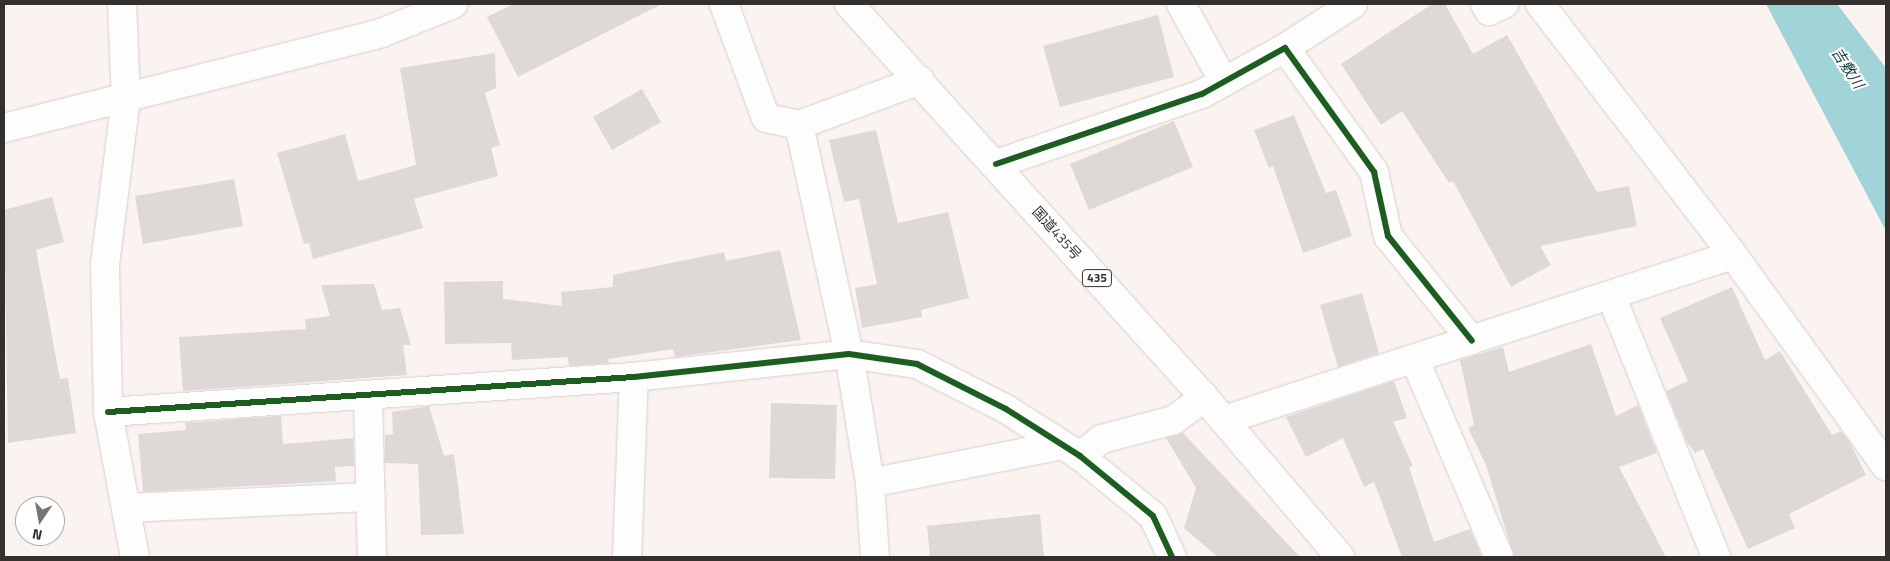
<!DOCTYPE html>
<html>
<head>
<meta charset="utf-8">
<style>
	body { margin:0 }
	#map { position:relative; width:1890px; height:561px; overflow:hidden; background:#faf3f0; font-family:"Titillium Web","Noto Sans JP",sans-serif }
	div>[style] { position:absolute }
	.water>* { inset:0; background:#a1d4d9 }
	.building>* { inset:0; background:#ded9d7 }
	.roads { filter:drop-shadow(0 0 1px #d5d0cd) drop-shadow(0 0 1px #d5d0cd) }
	.street>* { height:28px; margin:-14px; padding:0 14px; transform-origin:14px; border-radius:14px; background:#fefdfd }
	.highway>* { height:28px; margin:-14px; padding:0 14px; transform-origin:14px; border-radius:14px; background:#fefdfd }
	.cycleway>* { height:6px; margin:-3px; padding:0 3px; transform-origin:3px; border-radius:3px; background:#1b5e20 }
	span { translate:-50% -50%; white-space:nowrap; text-align:center; line-height:1.15; -webkit-text-stroke:4px #fff; paint-order:stroke }
	.shield-label span { padding:1px 4px; background:#fff; border:1px solid; border-radius:4px; -webkit-text-stroke-width:0 }
	.shield-label { font-size:12px; color:#34302e; font-weight:700 }
	.street-label { font-size:14px; color:#34302e }
	.water-label { font-size:15px; color:#153b3e; font-style:italic }
	.frame { position:absolute; inset:0; border:5px solid #34302e; pointer-events:none }
	.north { position:absolute; left:15px; top:496px; width:50px; height:50px; box-sizing:border-box; background:#fff; border:1px solid #aeacab; border-radius:50%; rotate:192deg; font-size:14px; font-weight:700; line-height:20px; text-align:center; color:#34302e }
	.north::after { content:''; display:block; margin:auto; width:18px; height:22px; background:#797472; clip-path:polygon(50% 0,100% 100%,50% 72%,0 100%) }
</style>
</head>
<body>
<div id="map">
	<div class="water">
		<i style="clip-path:polygon(1766px 4px,1837px 4px,1886px 68px,1886px 231px)"></i>
	</div>
	<div class="building">
		<i style="clip-path:polygon(513px 4px,662px 4px,518px 77px,487px 17px)"></i>
		<i style="clip-path:polygon(1432px 4px,1445px 4px,1473px 54px,1507px 35px,1597px 192px,1629px 186px,1637px 226px,1540px 246px,1551px 265px,1511px 287px,1453px 181px,1449px 183px,1402px 111px,1381px 125px,1341px 64px)"></i>
		<i style="clip-path:polygon(1158px 15px,1174px 77px,1060px 107px,1043px 46px)"></i>
		<i style="clip-path:polygon(495px 53px,496px 88px,485px 93px,500px 145px,491px 148px,498px 176px,414px 199px,423px 228px,313px 259px,309px 243px,304px 244px,277px 153px,345px 134px,358px 181px,416px 165px,400px 68px)"></i>
		<i style="clip-path:polygon(642px 89px,661px 122px,612px 150px,593px 117px)"></i>
		<i style="clip-path:polygon(1294px 115px,1326px 193px,1336px 190px,1352px 236px,1303px 253px,1273px 166px,1269px 168px,1254px 130px)"></i>
		<i style="clip-path:polygon(1174px 121px,1193px 167px,1089px 210px,1070px 164px)"></i>
		<i style="clip-path:polygon(876px 130px,898px 223px,948px 212px,969px 298px,921px 310px,922px 317px,862px 328px,855px 288px,877px 284px,859px 199px,844px 202px,829px 140px)"></i>
		<i style="clip-path:polygon(234px 179px,243px 226px,143px 244px,135px 196px)"></i>
		<i style="clip-path:polygon(52px 197px,64px 242px,36px 250px,60px 379px,68px 378px,76px 433px,8px 443px,4px 210px)"></i>
		<i style="clip-path:polygon(780px 250px,801px 340px,675px 357px,673px 349px,608px 359px,609px 363px,569px 366px,568px 357px,512px 360px,511px 343px,445px 344px,444px 282px,503px 281px,503px 299px,562px 306px,561px 292px,613px 287px,613px 275px,724px 252px,726px 261px)"></i>
		<i style="clip-path:polygon(374px 284px,382px 310px,400px 308px,411px 345px,403px 345px,407px 375px,183px 391px,179px 337px,306px 329px,305px 319px,330px 316px,321px 285px)"></i>
		<i style="clip-path:polygon(1732px 287px,1765px 360px,1780px 351px,1832px 435px,1841px 431px,1849px 441px,1866px 475px,1789px 514px,1795px 528px,1748px 549px,1703px 449px,1695px 453px,1687px 442px,1666px 391px,1688px 381px,1660px 318px)"></i>
		<i style="clip-path:polygon(1362px 293px,1379px 353px,1338px 367px,1320px 305px)"></i>
		<i style="clip-path:polygon(1591px 344px,1616px 416px,1638px 405px,1657px 453px,1619px 467px,1666px 557px,1514px 557px,1486px 465px,1468px 428px,1474px 425px,1460px 360px,1503px 347px,1509px 372px)"></i>
		<i style="clip-path:polygon(1394px 381px,1407px 418px,1393px 422px,1413px 466px,1409px 467px,1434px 542px,1470px 529px,1482px 557px,1402px 557px,1374px 482px,1364px 487px,1343px 438px,1306px 457px,1286px 417px)"></i>
		<i style="clip-path:polygon(771px 403px,837px 405px,835px 479px,769px 478px)"></i>
		<i style="clip-path:polygon(429px 406px,444px 456px,454px 454px,464px 534px,421px 535px,418px 464px,385px 463px,385px 435px,393px 434px,392px 412px)"></i>
		<i style="clip-path:polygon(281px 416px,283px 444px,353px 438px,354px 466px,335px 467px,336px 481px,143px 492px,138px 434px,186px 430px,185px 423px)"></i>
		<i style="clip-path:polygon(1183px 433px,1300px 557px,1218px 557px,1184px 528px,1196px 488px,1166px 438px)"></i>
		<i style="clip-path:polygon(1040px 514px,1044px 557px,930px 557px,927px 526px)"></i>
	</div>
	<div class="roads">
		<div class="street">
			<i style="left:122px;top:4px;width:94px;rotate:87.6deg"></i>
			<i style="left:126px;top:98px;width:168px;rotate:97.2deg"></i>
			<i style="left:105px;top:265px;width:147px;rotate:88.8deg"></i>
			<i style="left:108px;top:412px;width:147px;rotate:79.5deg"></i>
			<i style="left:724px;top:4px;width:121px;rotate:69.8deg"></i>
			<i style="left:766px;top:118px;width:34px;rotate:12deg"></i>
			<i style="left:1181px;top:4px;width:89px;rotate:61.1deg"></i>
			<i style="left:1485px;top:4px;width:8px;rotate:60deg"></i>
			<i style="left:1489px;top:11px;width:17px;rotate:-25deg"></i>
			<i style="left:1540px;top:4px;width:317px;rotate:52.4deg"></i>
			<i style="left:1733px;top:255px;width:261px;rotate:54.1deg"></i>
			<i style="left:1285px;top:48px;width:81px;rotate:-32.9deg"></i>
			<i style="left:4px;top:128px;width:389px;rotate:-14.1deg"></i>
			<i style="left:381px;top:33px;width:78px;rotate:-21.9deg"></i>
			<i style="left:996px;top:164px;width:218px;rotate:-18.8deg"></i>
			<i style="left:1202px;top:94px;width:95px;rotate:-29deg"></i>
			<i style="left:1285px;top:48px;width:153px;rotate:54.3deg"></i>
			<i style="left:1374px;top:172px;width:66px;rotate:77.7deg"></i>
			<i style="left:1388px;top:236px;width:134px;rotate:51.3deg"></i>
			<i style="left:1612px;top:298px;width:279px;rotate:68.1deg"></i>
			<i style="left:1415px;top:360px;width:214px;rotate:66.9deg"></i>
			<i style="left:368px;top:396px;width:161px;rotate:88.6deg"></i>
			<i style="left:108px;top:412px;width:527px;rotate:-3.81deg"></i>
			<i style="left:634px;top:377px;width:216px;rotate:-6.1deg"></i>
			<i style="left:849px;top:354px;width:69px;rotate:8.4deg"></i>
			<i style="left:917px;top:364px;width:100px;rotate:26.8deg"></i>
			<i style="left:1006px;top:409px;width:88px;rotate:32.4deg"></i>
			<i style="left:1080px;top:456px;width:94px;rotate:39.4deg"></i>
			<i style="left:1153px;top:516px;width:45px;rotate:65.1deg"></i>
			<i style="left:1224px;top:420px;width:535px;rotate:-17.96deg"></i>
			<i style="left:1080px;top:456px;width:28px;rotate:-38deg"></i>
			<i style="left:1102px;top:439px;width:74px;rotate:-14.8deg"></i>
			<i style="left:1174px;top:420px;width:38px;rotate:-37deg"></i>
			<i style="left:870px;top:483px;width:196px;rotate:-11.2deg"></i>
			<i style="left:127px;top:508px;width:244px;rotate:-2.6deg"></i>
			<i style="left:627px;top:557px;width:180px;rotate:-87.8deg"></i>
			<i style="left:875px;top:557px;width:74px;rotate:-93.9deg"></i>
			<i style="left:870px;top:483px;width:131px;rotate:-99.2deg"></i>
			<i style="left:849px;top:354px;width:234px;rotate:-102.3deg"></i>
			<i style="left:799px;top:125px;width:129px;rotate:-20.4deg"></i>
		</div>
		<div class="highway">
			<i style="left:849px;top:4px;width:530px;rotate:47.91deg"></i>
			<i style="left:1204px;top:397px;width:210px;rotate:49.6deg"></i>
		</div>
	</div>
	<div class="cycleway">
		<i style="left:996px;top:164px;width:218px;rotate:-18.8deg"></i>
		<i style="left:1202px;top:94px;width:95px;rotate:-29deg"></i>
		<i style="left:1285px;top:48px;width:153px;rotate:54.3deg"></i>
		<i style="left:1374px;top:172px;width:66px;rotate:77.7deg"></i>
		<i style="left:1388px;top:236px;width:134px;rotate:51.3deg"></i>
		<i style="left:108px;top:412px;width:527px;rotate:-3.81deg"></i>
		<i style="left:634px;top:377px;width:216px;rotate:-6.1deg"></i>
		<i style="left:849px;top:354px;width:69px;rotate:8.4deg"></i>
		<i style="left:917px;top:364px;width:100px;rotate:26.8deg"></i>
		<i style="left:1006px;top:409px;width:88px;rotate:32.4deg"></i>
		<i style="left:1080px;top:456px;width:94px;rotate:39.4deg"></i>
		<i style="left:1153px;top:516px;width:45px;rotate:65.1deg"></i>
	</div>
	<div class="shield-label">
		<span style="left:1097px;top:278px">435</span>
	</div>
	<div class="street-label">
		<span style="left:1057px;top:233px;rotate:48deg">国道435号</span>
	</div>
	<div class="water-label">
		<span style="left:1848px;top:68px;rotate:57deg">吉敷川</span>
	</div>
	<div class="frame"></div>
	<div class="north">N</div>
</div>
</body>
</html>
